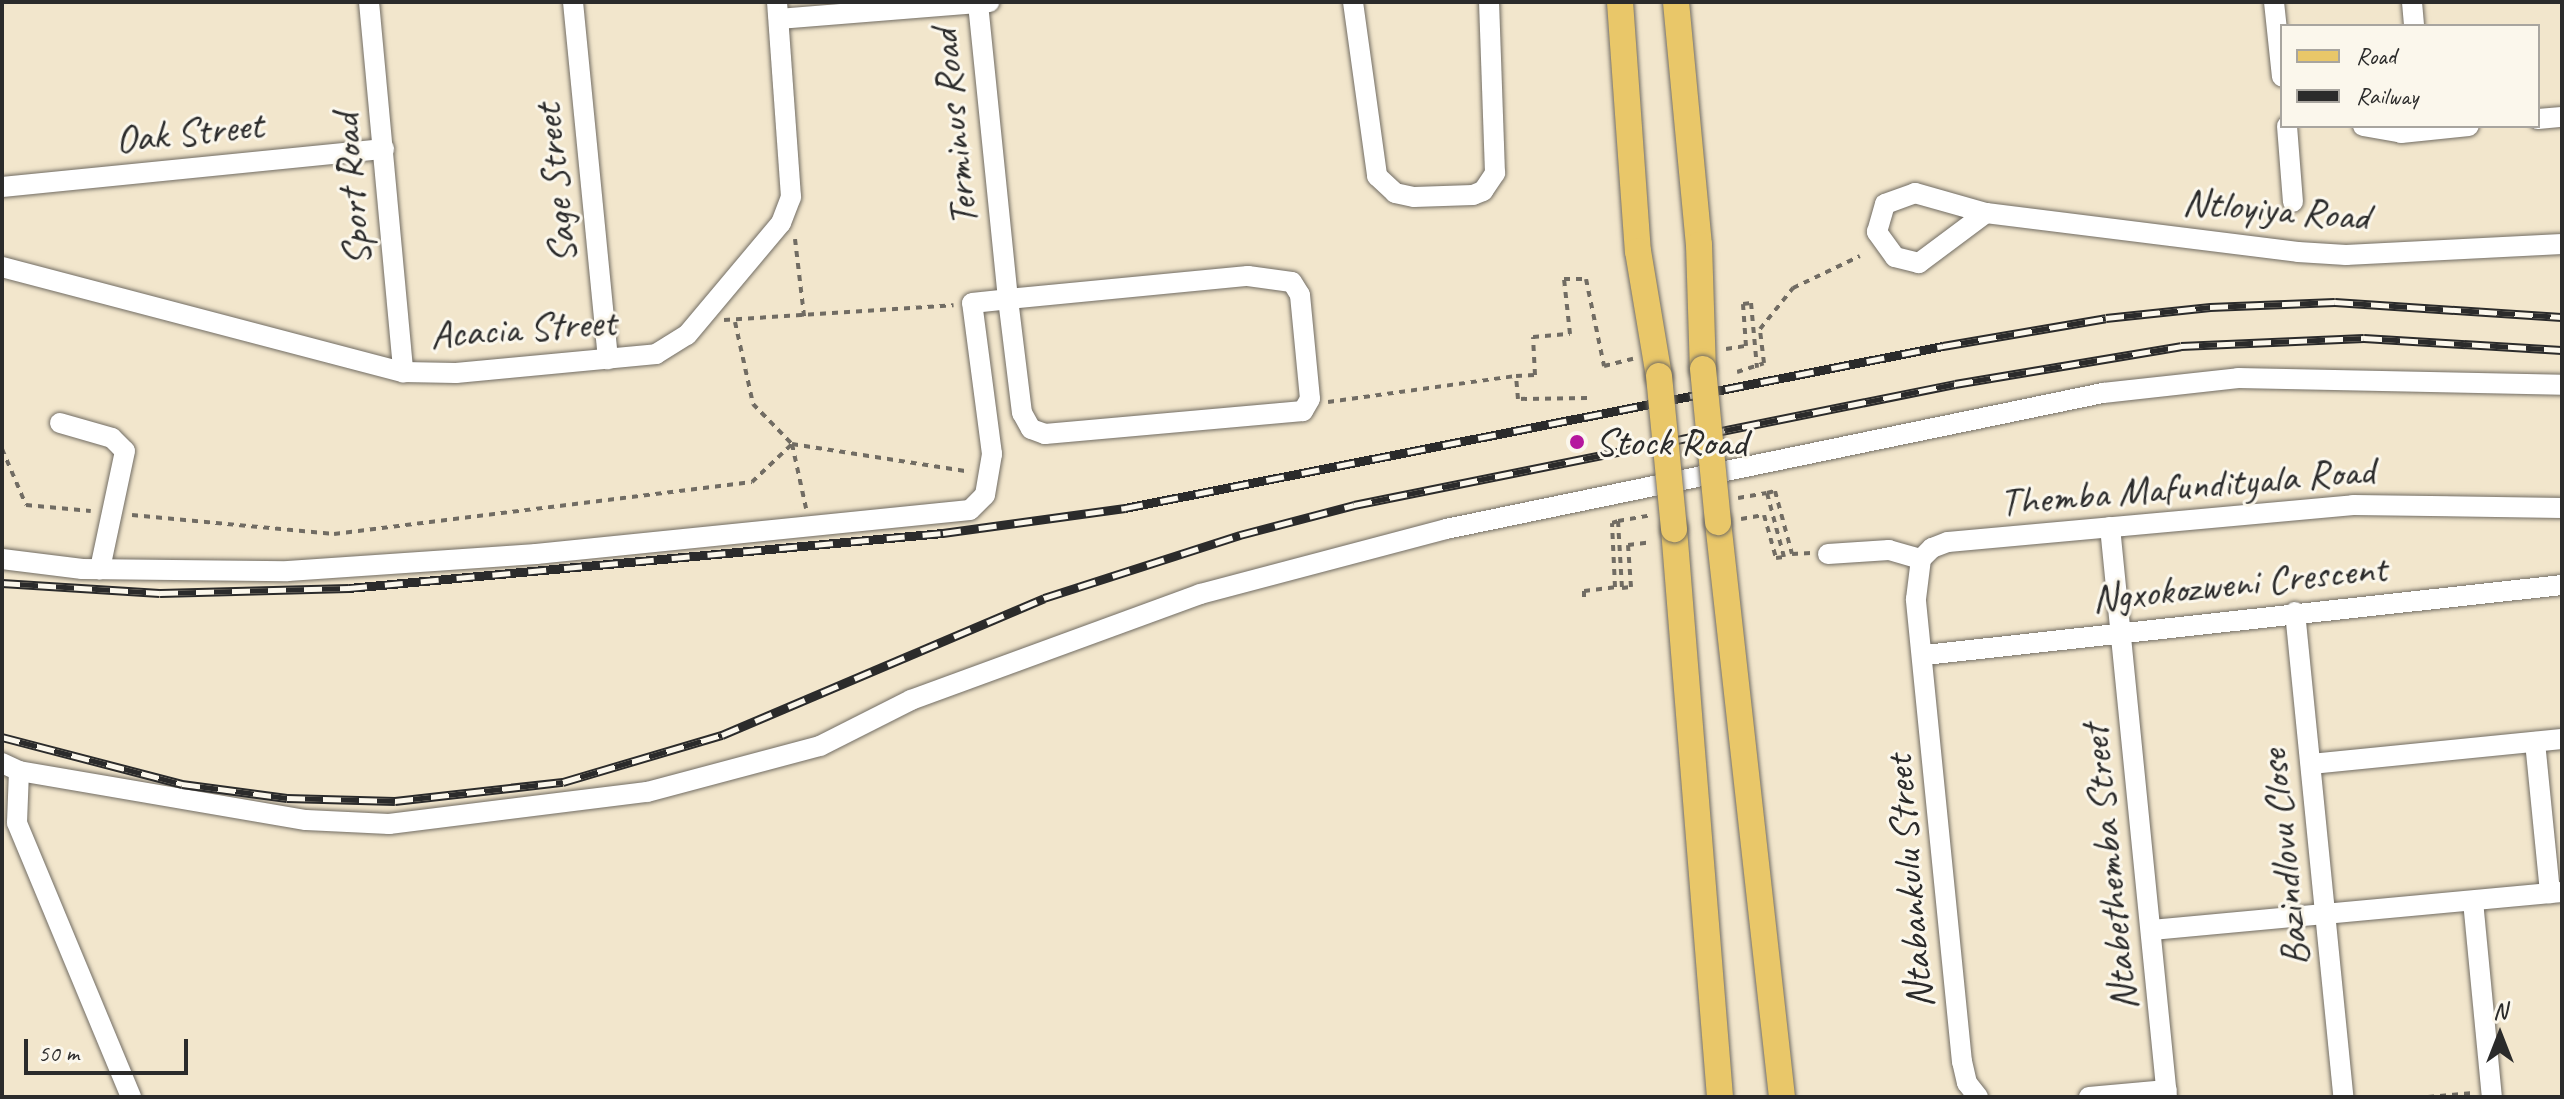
<!DOCTYPE html>
<html>
<head>
<meta charset="utf-8">
<style>
	body { margin:0 }
	#map { position:relative; width:2564px; height:1099px; overflow:hidden; background:#f2e6cc; font-family:Caveat,sans-serif }
	div>[style] { position:absolute }
	.path>* { height:4px; margin-top:-2px; transform-origin:0; background:repeating-linear-gradient(90deg,#716c63 0 6px,transparent 0 12px) }
	.roads { filter:drop-shadow(0 0 2px #716c63) drop-shadow(0 0 2px #716c63) }
	.minor>* { height:20px; margin:-10px; padding:0 10px; transform-origin:10px; border-radius:10px; background:#fff }
	.major>* { height:26px; margin:-13px; padding:0 13px; transform-origin:13px; border-radius:13px; background:#e9c769 }
	.rail>* { height:9px; margin-top:-4.5px; transform-origin:0; background:repeating-linear-gradient(90deg,#fbf7ec 0 18px,#2b2b2b 0 36px); box-sizing:border-box; border-block:2px solid #2b2b2b }
	.bridges { filter:drop-shadow(0 0 2px #716c63) drop-shadow(0 0 2px #716c63) }
	.major-bridge>* { height:26px; margin:-13px; padding:0 13px; transform-origin:13px; border-radius:13px; background:#e9c769 }
	.dots>* { width:22px; height:22px; translate:-50% -50%; box-sizing:border-box; border:4px solid #fbf7ec; border-radius:50% }
	span { translate:-50% -50%; white-space:nowrap; text-align:center; line-height:1.15; -webkit-text-stroke:6px #fbf7ec; paint-order:stroke }
	.street-label { font-size:40px; color:#2b2b2b }
	.poi-label { font-size:40px; color:#2b2b2b }
	.left { translate:0 -50%; text-align:left }
	.frame { position:absolute; inset:0; border:4px solid #2b2b2b; pointer-events:none }
	.legend { position:absolute; left:2280px; top:24px; width:260px; height:104px; box-sizing:border-box; background:#fbf7ec; border:2px solid #a8a59f; margin:0; padding:10px 14px; list-style:none; font-size:24px; color:#2b2b2b }
	.legend li { display:flex; align-items:center; gap:16px; height:40px }
	.legend b { width:40px; border:2px solid #a8a59f }
	.north { position:absolute; left:2460px; top:995px; width:80px; height:80px; -webkit-text-stroke:6px #fbf7ec; paint-order:stroke; rotate:0deg; font-size:22px; font-weight:700; line-height:32px; text-align:center; color:#2b2b2b }
	.north::after { content:''; display:block; margin:auto; width:28px; height:36px; background:#2b2b2b; clip-path:polygon(50% 0,100% 100%,50% 72%,0 100%) }
	.scale { position:absolute; left:24px; top:1039px; width:164px; height:36px; box-sizing:border-box; border:4px solid #2b2b2b; border-top:0; padding-left:10px; font-size:24px; line-height:28px; white-space:nowrap; color:#2b2b2b; -webkit-text-stroke:6px #fbf7ec; paint-order:stroke }
</style>
</head>
<body>
<div id="map">
	<div class="path">
		<i style="left:795px;top:239px;width:78px;rotate:83.3deg"></i>
		<i style="left:724px;top:320px;width:230px;rotate:-3.7deg"></i>
		<i style="left:735px;top:322px;width:84px;rotate:77.6deg"></i>
		<i style="left:753px;top:404px;width:56px;rotate:45.7deg"></i>
		<i style="left:792px;top:444px;width:66px;rotate:77.7deg"></i>
		<i style="left:1726px;top:349px;width:20px;rotate:-9deg"></i>
		<i style="left:1746px;top:346px;width:42px;rotate:-94.1deg"></i>
		<i style="left:1743px;top:304px;width:8px;rotate:-7deg"></i>
		<i style="left:1751px;top:303px;width:65px;rotate:84.7deg"></i>
		<i style="left:1737px;top:372px;width:28px;rotate:-18deg"></i>
		<i style="left:1764px;top:363px;width:34px;rotate:-97deg"></i>
		<i style="left:1760px;top:329px;width:53px;rotate:-51.2deg"></i>
		<i style="left:1793px;top:288px;width:74px;rotate:-25.5deg"></i>
		<i style="left:1587px;top:398px;width:69px;rotate:179.2deg"></i>
		<i style="left:1518px;top:399px;width:23px;rotate:-95deg"></i>
		<i style="left:1516px;top:376px;width:19px;rotate:-3deg"></i>
		<i style="left:1535px;top:375px;width:38px;rotate:-93deg"></i>
		<i style="left:1533px;top:337px;width:37px;rotate:-5deg"></i>
		<i style="left:1570px;top:334px;width:55px;rotate:-96.2deg"></i>
		<i style="left:1564px;top:279px;width:22px"></i>
		<i style="left:1586px;top:279px;width:89px;rotate:78.3deg"></i>
		<i style="left:1604px;top:366px;width:30px;rotate:-14deg"></i>
		<i style="left:1328px;top:402px;width:190px;rotate:-7.9deg"></i>
		<i style="left:2px;top:449px;width:61px;rotate:66.8deg"></i>
		<i style="left:26px;top:505px;width:65px;rotate:5.3deg"></i>
		<i style="left:1738px;top:498px;width:29px;rotate:-10deg"></i>
		<i style="left:132px;top:515px;width:203px;rotate:5.4deg"></i>
		<i style="left:334px;top:534px;width:421px;rotate:-7.1deg"></i>
		<i style="left:752px;top:482px;width:55px;rotate:-43.5deg"></i>
		<i style="left:792px;top:444px;width:180px;rotate:8.9deg"></i>
		<i style="left:1741px;top:519px;width:23px;rotate:-10deg"></i>
		<i style="left:1764px;top:515px;width:45px;rotate:74.4deg"></i>
		<i style="left:1776px;top:558px;width:8px;rotate:-7deg"></i>
		<i style="left:1784px;top:557px;width:66px;rotate:-104.9deg"></i>
		<i style="left:1767px;top:493px;width:8px;rotate:-14deg"></i>
		<i style="left:1775px;top:491px;width:65px;rotate:74.9deg"></i>
		<i style="left:1792px;top:554px;width:19px;rotate:-3deg"></i>
		<i style="left:1618px;top:521px;width:34px;rotate:-10deg"></i>
		<i style="left:1584px;top:597px;width:6px;rotate:-90deg"></i>
		<i style="left:1584px;top:591px;width:31px;rotate:-7deg"></i>
		<i style="left:1615px;top:587px;width:64px;rotate:-92.7deg"></i>
		<i style="left:1612px;top:523px;width:6px;rotate:-18deg"></i>
		<i style="left:1618px;top:521px;width:67px;rotate:86.6deg"></i>
		<i style="left:1622px;top:588px;width:9px;rotate:-6deg"></i>
		<i style="left:1631px;top:587px;width:42px;rotate:-94.1deg"></i>
		<i style="left:1628px;top:545px;width:23px;rotate:-7deg"></i>
		<i style="left:2428px;top:1097px;width:45px;rotate:-5.1deg"></i>
	</div>
	<div class="roads">
		<div class="minor">
			<i style="left:369px;top:2px;width:372px;rotate:84.7deg"></i>
			<i style="left:573px;top:2px;width:359px;rotate:84.4deg"></i>
			<i style="left:1353px;top:2px;width:176px;rotate:82.1deg"></i>
			<i style="left:1377px;top:176px;width:25px;rotate:43deg"></i>
			<i style="left:1395px;top:193px;width:19px;rotate:12deg"></i>
			<i style="left:1414px;top:197px;width:59px;rotate:-1.9deg"></i>
			<i style="left:1473px;top:195px;width:11px;rotate:-22deg"></i>
			<i style="left:1483px;top:191px;width:22px;rotate:-56deg"></i>
			<i style="left:1495px;top:173px;width:171px;rotate:-92deg"></i>
			<i style="left:2274px;top:2px;width:75px;rotate:83.9deg"></i>
			<i style="left:2412px;top:2px;width:24px;rotate:85deg"></i>
			<i style="left:779px;top:19px;width:211px;rotate:-4.6deg"></i>
			<i style="left:2538px;top:119px;width:24px;rotate:-5deg"></i>
			<i style="left:2287px;top:126px;width:76px;rotate:85.5deg"></i>
			<i style="left:2363px;top:126px;width:39px;rotate:10deg"></i>
			<i style="left:2401px;top:133px;width:68px;rotate:-5.9deg"></i>
			<i style="left:2px;top:187px;width:384px;rotate:-5.7deg"></i>
			<i style="left:1986px;top:213px;width:84px;rotate:143.3deg"></i>
			<i style="left:1919px;top:263px;width:25px;rotate:-166deg"></i>
			<i style="left:1895px;top:257px;width:31px;rotate:-126deg"></i>
			<i style="left:1877px;top:232px;width:29px;rotate:-74deg"></i>
			<i style="left:1885px;top:204px;width:32px;rotate:-20deg"></i>
			<i style="left:1915px;top:193px;width:74px;rotate:15.7deg"></i>
			<i style="left:1986px;top:213px;width:314px;rotate:7.1deg"></i>
			<i style="left:2298px;top:252px;width:48px;rotate:3.6deg"></i>
			<i style="left:2346px;top:255px;width:216px;rotate:-2.9deg"></i>
			<i style="left:2px;top:267px;width:415px;rotate:14.7deg"></i>
			<i style="left:403px;top:372px;width:53px;rotate:1.1deg"></i>
			<i style="left:456px;top:373px;width:201px;rotate:-5.4deg"></i>
			<i style="left:656px;top:354px;width:36px;rotate:-32deg"></i>
			<i style="left:687px;top:335px;width:146px;rotate:-50deg"></i>
			<i style="left:781px;top:223px;width:28px;rotate:-69deg"></i>
			<i style="left:791px;top:197px;width:196px;rotate:-94.1deg"></i>
			<i style="left:60px;top:423px;width:54px;rotate:16.1deg"></i>
			<i style="left:112px;top:438px;width:18px;rotate:45deg"></i>
			<i style="left:125px;top:451px;width:121px;rotate:102deg"></i>
			<i style="left:2110px;top:527px;width:573px;rotate:84.29deg"></i>
			<i style="left:1828px;top:554px;width:61px;rotate:-3.8deg"></i>
			<i style="left:1889px;top:550px;width:33px;rotate:16deg"></i>
			<i style="left:2px;top:559px;width:81px;rotate:7.1deg"></i>
			<i style="left:82px;top:569px;width:206px;rotate:0.6deg"></i>
			<i style="left:288px;top:571px;width:249px;rotate:-3.9deg"></i>
			<i style="left:536px;top:554px;width:436px;rotate:-5.8deg"></i>
			<i style="left:970px;top:510px;width:21px;rotate:-45deg"></i>
			<i style="left:985px;top:495px;width:42px;rotate:-80.3deg"></i>
			<i style="left:992px;top:454px;width:152px;rotate:-97.5deg"></i>
			<i style="left:972px;top:303px;width:36px;rotate:-6deg"></i>
			<i style="left:1008px;top:299px;width:241px;rotate:-5.5deg"></i>
			<i style="left:1248px;top:276px;width:44px;rotate:7.8deg"></i>
			<i style="left:1292px;top:282px;width:15px;rotate:58deg"></i>
			<i style="left:1300px;top:295px;width:104px;rotate:84.5deg"></i>
			<i style="left:1310px;top:399px;width:14px;rotate:120deg"></i>
			<i style="left:1303px;top:411px;width:259px;rotate:174.9deg"></i>
			<i style="left:1045px;top:434px;width:15px;rotate:-160deg"></i>
			<i style="left:1031px;top:429px;width:18px;rotate:-119deg"></i>
			<i style="left:1022px;top:413px;width:115px;rotate:-97deg"></i>
			<i style="left:1008px;top:299px;width:299px;rotate:-95.8deg"></i>
			<i style="left:2295px;top:612px;width:487px;rotate:84.3deg"></i>
			<i style="left:1925px;top:655px;width:641px;rotate:-6.27deg"></i>
			<i style="left:2535px;top:742px;width:152px;rotate:84.3deg"></i>
			<i style="left:2px;top:763px;width:19px;rotate:25deg"></i>
			<i style="left:19px;top:771px;width:291px;rotate:9.7deg"></i>
			<i style="left:306px;top:820px;width:83px;rotate:2.8deg"></i>
			<i style="left:389px;top:824px;width:260px;rotate:-7.1deg"></i>
			<i style="left:647px;top:792px;width:179px;rotate:-14.9deg"></i>
			<i style="left:820px;top:746px;width:102px;rotate:-26.8deg"></i>
			<i style="left:911px;top:700px;width:308px;rotate:-20.1deg"></i>
			<i style="left:1200px;top:594px;width:254px;rotate:-14.8deg"></i>
			<i style="left:1446px;top:529px;width:671px;rotate:-11.7deg"></i>
			<i style="left:2103px;top:393px;width:136px;rotate:-6.3deg"></i>
			<i style="left:2238px;top:378px;width:324px;rotate:1.2deg"></i>
			<i style="left:2311px;top:764px;width:252px;rotate:-5.7deg"></i>
			<i style="left:19px;top:771px;width:52px;rotate:92.2deg"></i>
			<i style="left:17px;top:823px;width:297px;rotate:67.4deg"></i>
			<i style="left:2473px;top:901px;width:197px;rotate:84.5deg"></i>
			<i style="left:2151px;top:930px;width:413px;rotate:-5.3deg"></i>
			<i style="left:1978px;top:1097px;width:18px;rotate:-128deg"></i>
			<i style="left:1967px;top:1083px;width:22px;rotate:-103deg"></i>
			<i style="left:1962px;top:1062px;width:465px;rotate:-95.7deg"></i>
			<i style="left:1916px;top:599px;width:40px;rotate:-82.9deg"></i>
			<i style="left:1921px;top:559px;width:16px;rotate:-45deg"></i>
			<i style="left:1932px;top:548px;width:17px;rotate:-21deg"></i>
			<i style="left:1948px;top:542px;width:407px;rotate:-5.2deg"></i>
			<i style="left:2353px;top:505px;width:209px;rotate:0.8deg"></i>
			<i style="left:2089px;top:1097px;width:78px;rotate:-5.1deg"></i>
		</div>
		<div class="major">
			<i style="left:1620px;top:2px;width:250px;rotate:85.9deg"></i>
			<i style="left:1638px;top:251px;width:127px;rotate:80.5deg"></i>
			<i style="left:1676px;top:2px;width:244px;rotate:84.6deg"></i>
			<i style="left:1699px;top:245px;width:124px;rotate:88.2deg"></i>
			<i style="left:1718px;top:522px;width:579px;rotate:83.65deg"></i>
			<i style="left:1674px;top:529px;width:570px;rotate:85.37deg"></i>
		</div>
	</div>
	<div class="rail">
		<i style="left:2px;top:583px;width:158px;rotate:3.6deg"></i>
		<i style="left:160px;top:593px;width:189px;rotate:-1.5deg"></i>
		<i style="left:349px;top:588px;width:597px;rotate:-5.29deg"></i>
		<i style="left:943px;top:533px;width:184px;rotate:-7.8deg"></i>
		<i style="left:1125px;top:508px;width:834px;rotate:-11.2deg"></i>
		<i style="left:1943px;top:346px;width:165px;rotate:-9.7deg"></i>
		<i style="left:2106px;top:318px;width:105px;rotate:-6deg"></i>
		<i style="left:2210px;top:307px;width:125px;rotate:-2.3deg"></i>
		<i style="left:2335px;top:302px;width:227px;rotate:3.8deg"></i>
		<i style="left:2px;top:737px;width:186px;rotate:14.6deg"></i>
		<i style="left:182px;top:784px;width:106px;rotate:7.6deg"></i>
		<i style="left:287px;top:798px;width:108px;rotate:1.6deg"></i>
		<i style="left:395px;top:801px;width:169px;rotate:-6.5deg"></i>
		<i style="left:563px;top:782px;width:166px;rotate:-16.5deg"></i>
		<i style="left:722px;top:735px;width:350px;rotate:-23deg"></i>
		<i style="left:1044px;top:598px;width:206px;rotate:-17.8deg"></i>
		<i style="left:1240px;top:535px;width:118px;rotate:-14.7deg"></i>
		<i style="left:1354px;top:505px;width:613px;rotate:-11.38deg"></i>
		<i style="left:1955px;top:384px;width:229px;rotate:-9.5deg"></i>
		<i style="left:2181px;top:346px;width:183px;rotate:-2.5deg"></i>
		<i style="left:2364px;top:338px;width:198px;rotate:3.5deg"></i>
	</div>
	<div class="bridges">
		<div class="major-bridge">
			<i style="left:1703px;top:369px;width:154px;rotate:84.4deg"></i>
			<i style="left:1659px;top:376px;width:154px;rotate:84.4deg"></i>
		</div>
	</div>
	<div class="dots">
		<i style="left:1577px;top:442px;background:#b5179e"></i>
	</div>
	<div class="street-label">
		<span style="left:954px;top:128px;rotate:-96deg">Terminus Road</span>
		<span style="left:189px;top:132px;rotate:-6deg">Oak Street</span>
		<span style="left:555px;top:184px;rotate:-96deg">Sage Street</span>
		<span style="left:351px;top:190px;rotate:-95deg">Sport Road</span>
		<span style="left:2276px;top:209px;rotate:5deg">Ntloyiya Road</span>
		<span style="left:523px;top:328px;rotate:-4deg">Acacia Street</span>
		<span style="left:2187px;top:486px;rotate:-5deg">Themba Mafundityala Road</span>
		<span style="left:2239px;top:583px;rotate:-6deg">Ngxokozweni Crescent</span>
		<span style="left:2284px;top:858px;rotate:-96deg">Bazindlovu Close</span>
		<span style="left:2109px;top:868px;rotate:-96deg">Ntabethemba Street</span>
		<span style="left:1909px;top:882px;rotate:-95deg">Ntabankulu Street</span>
	</div>
	<div class="poi-label">
		<span class="left" style="left:1595px;top:442px">Stock Road</span>
	</div>
	<div class="frame"></div>
	<ul class="legend">
	<li><b style="height:10px;background:#e9c769"></b>Road</li>
	<li><b style="height:10px;background:#2b2b2b"></b>Railway</li>
	</ul>
	<div class="north">N</div>
	<div class="scale">50 m</div>
</div>
</body>
</html>
